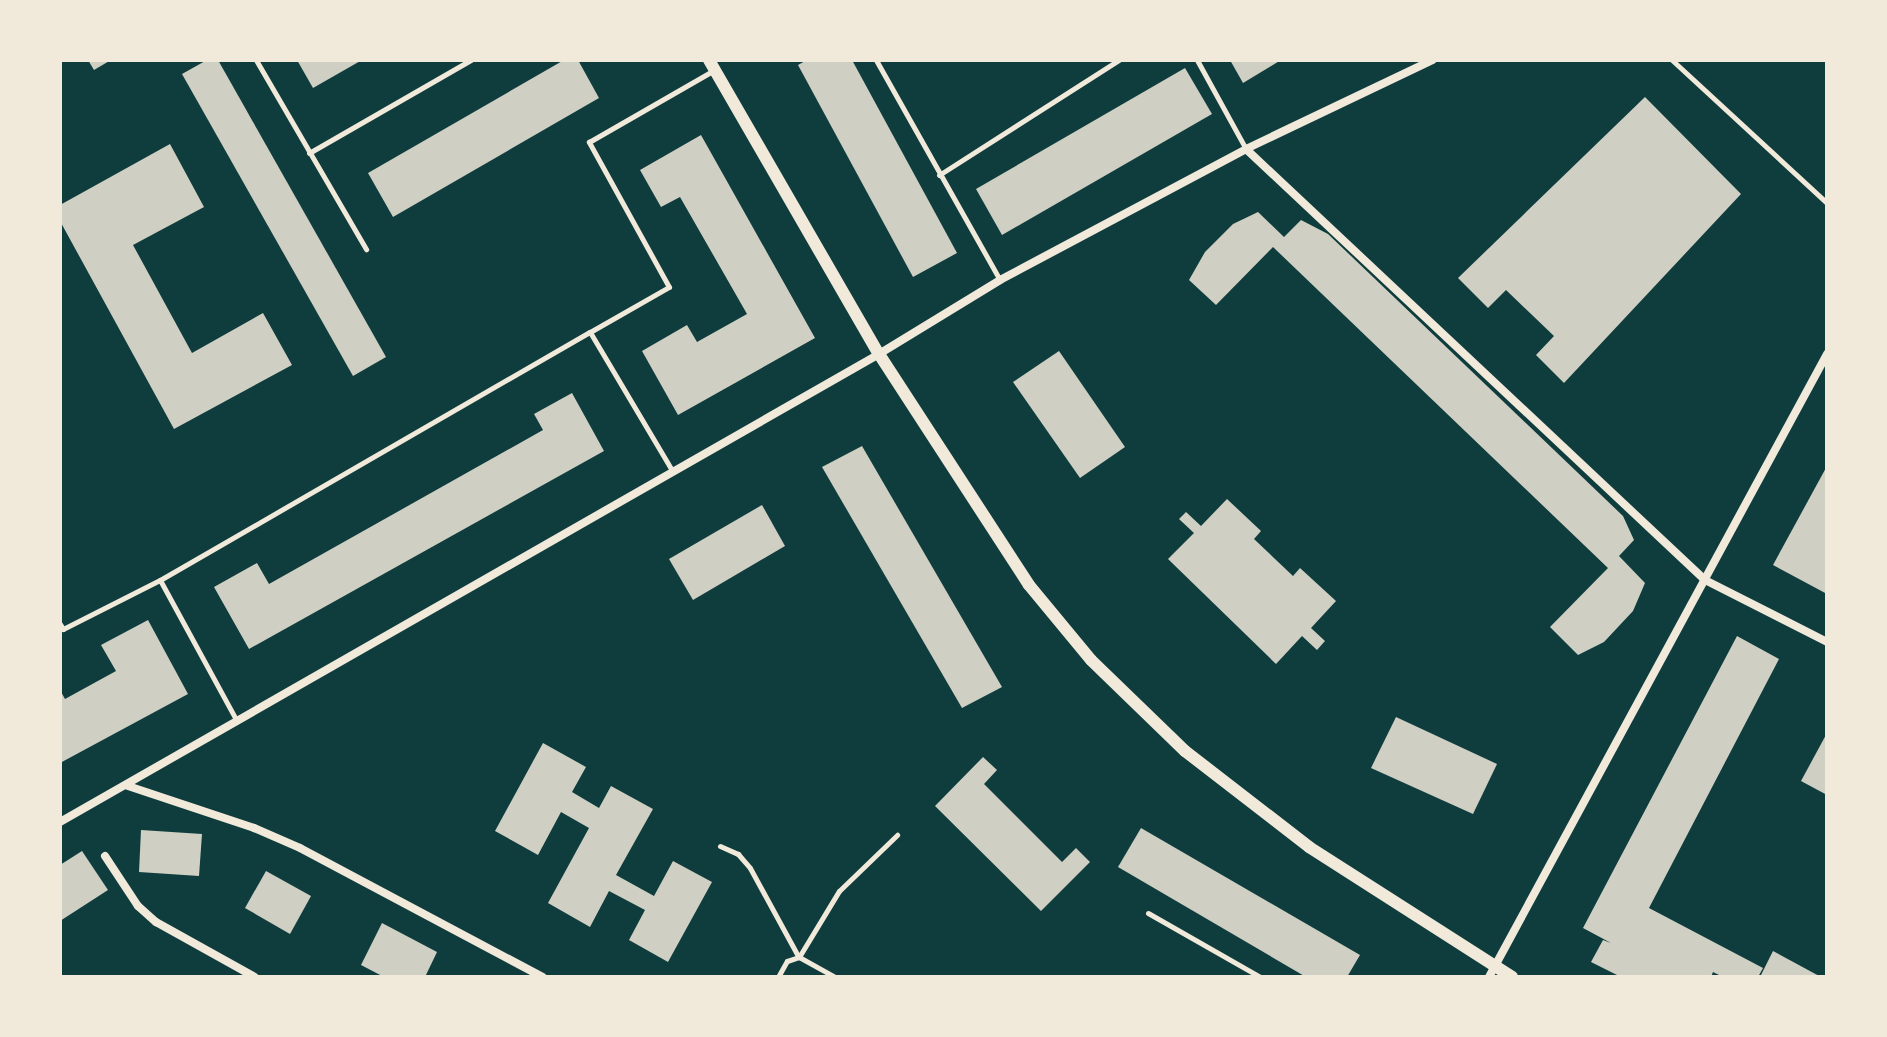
<!DOCTYPE html>
<html>
<head>
<meta charset="utf-8">
<style>
	body { margin:0 }
	#map { position:relative; width:1887px; height:1037px; overflow:hidden; background:#0f3d3e; font-family:"Noto Sans",sans-serif }
	div>[style] { position:absolute }
	.building>* { inset:0; background:#cfcfc3 }
	.service>* { height:5px; margin:-2.5px; padding:0 2.5px; transform-origin:2.5px; border-radius:2.5px; background:#f1e9da }
	.minor>* { height:8px; margin:-4px; padding:0 4px; transform-origin:4px; border-radius:4px; background:#f1e9da }
	.tertiary>* { height:12px; margin:-6px; padding:0 6px; transform-origin:6px; border-radius:6px; background:#f1e9da }
	span { translate:-50% -50%; white-space:nowrap; text-align:center; line-height:1.15; -webkit-text-stroke:8px #f1e9da; paint-order:stroke }
	.frame { position:absolute; inset:0; border:62px solid #f1e9da; pointer-events:none }
</style>
</head>
<body>
<div id="map">
	<div class="building">
		<i style="clip-path:polygon(88px 60px,111px 60px,94px 70px)"></i>
		<i style="clip-path:polygon(207px 60px,218px 60px,386px 357px,353px 376px,182px 74px)"></i>
		<i style="clip-path:polygon(297px 60px,362px 60px,313px 88px)"></i>
		<i style="clip-path:polygon(564px 60px,578px 60px,599px 98px,393px 217px,368px 173px)"></i>
		<i style="clip-path:polygon(807px 60px,852px 60px,957px 253px,913px 277px,798px 65px)"></i>
		<i style="clip-path:polygon(1230px 60px,1281px 60px,1243px 83px)"></i>
		<i style="clip-path:polygon(1185px 68px,1212px 114px,1002px 235px,976px 189px)"></i>
		<i style="clip-path:polygon(1645px 97px,1741px 194px,1564px 383px,1536px 355px,1554px 336px,1506px 290px,1488px 308px,1458px 278px)"></i>
		<i style="clip-path:polygon(701px 135px,815px 338px,678px 415px,642px 351px,687px 325px,697px 342px,747px 314px,680px 197px,661px 207px,640px 170px)"></i>
		<i style="clip-path:polygon(170px 144px,204px 207px,133px 245px,192px 353px,263px 313px,292px 365px,174px 429px,60px 221px,60px 205px)"></i>
		<i style="clip-path:polygon(1258px 212px,1284px 237px,1301px 220px,1328px 234px,1623px 516px,1634px 540px,1619px 556px,1645px 583px,1633px 611px,1604px 642px,1578px 655px,1550px 627px,1608px 568px,1273px 247px,1216px 305px,1189px 280px,1205px 252px,1233px 224px)"></i>
		<i style="clip-path:polygon(1059px 351px,1125px 447px,1080px 478px,1013px 382px)"></i>
		<i style="clip-path:polygon(572px 393px,604px 451px,249px 649px,214px 587px,257px 563px,269px 584px,543px 430px,534px 414px)"></i>
		<i style="clip-path:polygon(862px 446px,1002px 687px,962px 708px,822px 467px)"></i>
		<i style="clip-path:polygon(1827px 466px,1827px 594px,1773px 565px)"></i>
		<i style="clip-path:polygon(1227px 499px,1261px 531px,1254px 539px,1293px 576px,1300px 568px,1336px 601px,1311px 628px,1325px 641px,1317px 650px,1302px 636px,1276px 664px,1168px 559px,1194px 533px,1179px 519px,1186px 512px,1201px 526px)"></i>
		<i style="clip-path:polygon(762px 505px,785px 546px,693px 600px,669px 559px)"></i>
		<i style="clip-path:polygon(148px 620px,188px 694px,60px 763px,60px 690px,65px 699px,116px 671px,101px 645px)"></i>
		<i style="clip-path:polygon(1737px 636px,1779px 659px,1649px 908px,1763px 968px,1758px 977px,1723px 977px,1713px 972px,1711px 977px,1621px 977px,1591px 962px,1603px 940px,1611px 943px,1583px 928px)"></i>
		<i style="clip-path:polygon(1396px 717px,1497px 764px,1473px 814px,1371px 768px)"></i>
		<i style="clip-path:polygon(1827px 733px,1827px 795px,1801px 781px)"></i>
		<i style="clip-path:polygon(543px 743px,586px 767px,572px 792px,599px 808px,611px 786px,653px 809px,616px 875px,654px 896px,673px 861px,712px 882px,668px 962px,629px 940px,645px 910px,609px 891px,590px 927px,548px 903px,589px 828px,561px 812px,538px 855px,495px 831px)"></i>
		<i style="clip-path:polygon(983px 757px,997px 770px,984px 784px,1062px 862px,1076px 848px,1090px 862px,1041px 911px,935px 806px)"></i>
		<i style="clip-path:polygon(1141px 828px,1360px 955px,1347px 977px,1306px 977px,1118px 867px)"></i>
		<i style="clip-path:polygon(141px 830px,202px 834px,199px 876px,139px 872px)"></i>
		<i style="clip-path:polygon(82px 851px,108px 890px,60px 921px,60px 865px)"></i>
		<i style="clip-path:polygon(266px 871px,311px 896px,290px 934px,245px 908px)"></i>
		<i style="clip-path:polygon(382px 923px,437px 952px,425px 977px,384px 977px,361px 965px)"></i>
		<i style="clip-path:polygon(1773px 951px,1821px 977px,1760px 977px)"></i>
	</div>
	<div class="service">
		<i style="left:256px;top:60px;width:219px;rotate:59.8deg"></i>
		<i style="left:876px;top:60px;width:253px;rotate:60.6deg"></i>
		<i style="left:1197px;top:60px;width:102px;rotate:61.2deg"></i>
		<i style="left:1672px;top:60px;width:211px;rotate:42.7deg"></i>
		<i style="left:309px;top:153px;width:187px;rotate:-29.9deg"></i>
		<i style="left:939px;top:175px;width:214px;rotate:-32.6deg"></i>
		<i style="left:673px;top:472px;width:163px;rotate:-120.7deg"></i>
		<i style="left:590px;top:332px;width:91px;rotate:-29.7deg"></i>
		<i style="left:669px;top:287px;width:166px;rotate:-118.9deg"></i>
		<i style="left:589px;top:142px;width:144px;rotate:-29.9deg"></i>
		<i style="left:160px;top:580px;width:496px;rotate:-30deg"></i>
		<i style="left:60px;top:624px;width:6px;rotate:59deg"></i>
		<i style="left:63px;top:629px;width:109px;rotate:-26.8deg"></i>
		<i style="left:160px;top:580px;width:161px;rotate:61.4deg"></i>
		<i style="left:720px;top:846px;width:20px;rotate:24deg"></i>
		<i style="left:738px;top:854px;width:18px;rotate:49deg"></i>
		<i style="left:750px;top:868px;width:100px;rotate:61.4deg"></i>
		<i style="left:1148px;top:913px;width:129px;rotate:29.7deg"></i>
		<i style="left:799px;top:957px;width:77px;rotate:-58.8deg"></i>
		<i style="left:839px;top:891px;width:81px;rotate:-44deg"></i>
		<i style="left:778px;top:977px;width:18px;rotate:-61deg"></i>
		<i style="left:787px;top:961px;width:13px;rotate:-18deg"></i>
		<i style="left:799px;top:957px;width:41px;rotate:29.1deg"></i>
	</div>
	<div class="minor">
		<i style="left:1246px;top:149px;width:630px;rotate:43.2deg"></i>
		<i style="left:1705px;top:580px;width:137px;rotate:26.9deg"></i>
		<i style="left:128px;top:786px;width:133px;rotate:18.4deg"></i>
		<i style="left:254px;top:828px;width:50px;rotate:23.5deg"></i>
		<i style="left:300px;top:848px;width:275px;rotate:28deg"></i>
		<i style="left:60px;top:822px;width:943px;rotate:-29.74deg"></i>
		<i style="left:879px;top:354px;width:142px;rotate:-31.4deg"></i>
		<i style="left:1000px;top:280px;width:279px;rotate:-28deg"></i>
		<i style="left:1246px;top:149px;width:207px;rotate:-25.5deg"></i>
		<i style="left:105px;top:856px;width:60px;rotate:56.6deg"></i>
		<i style="left:138px;top:906px;width:24px;rotate:42deg"></i>
		<i style="left:156px;top:922px;width:113px;rotate:29.1deg"></i>
		<i style="left:1489px;top:977px;width:709px;rotate:-61.52deg"></i>
	</div>
	<div class="tertiary">
		<i style="left:709px;top:60px;width:340px;rotate:60deg"></i>
		<i style="left:879px;top:354px;width:275px;rotate:57deg"></i>
		<i style="left:1029px;top:585px;width:97px;rotate:50.4deg"></i>
		<i style="left:1091px;top:660px;width:131px;rotate:44.1deg"></i>
		<i style="left:1185px;top:751px;width:157px;rotate:37.7deg"></i>
		<i style="left:1309px;top:847px;width:241px;rotate:32.6deg"></i>
	</div>
	<div class="frame"></div>
</div>
</body>
</html>
